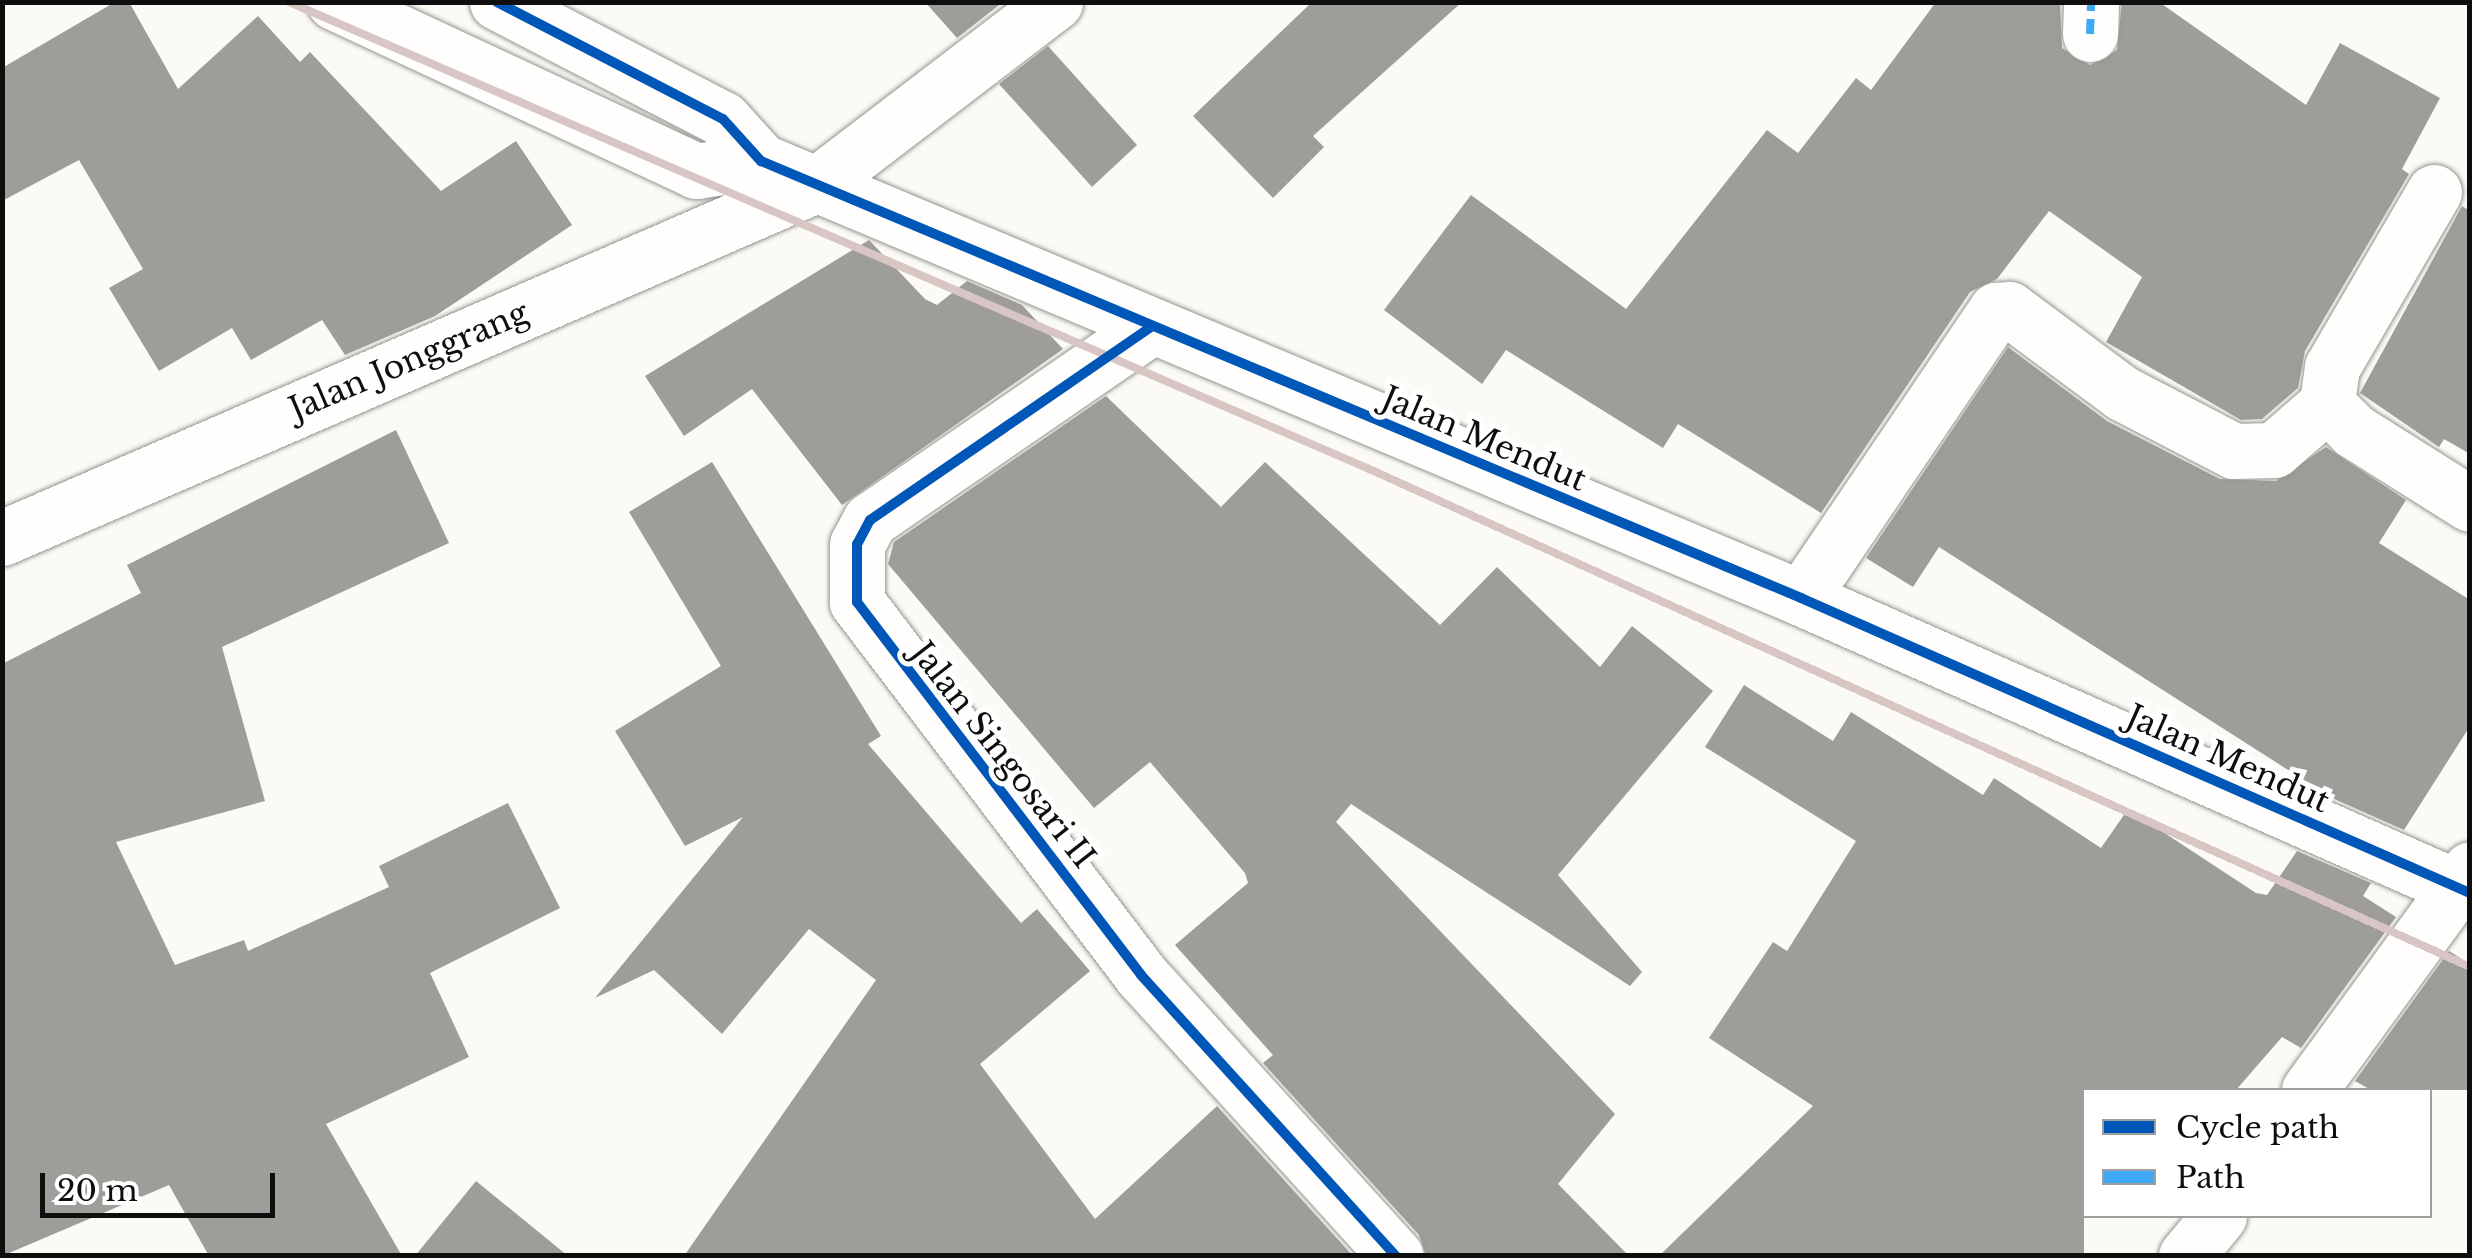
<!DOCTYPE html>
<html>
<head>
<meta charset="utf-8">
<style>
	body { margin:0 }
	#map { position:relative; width:2472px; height:1258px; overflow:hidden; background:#fcfaf4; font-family:"Libre Baskerville",serif }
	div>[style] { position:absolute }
	.building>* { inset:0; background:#9f9d99 }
	.roads { filter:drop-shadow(0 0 2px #959492) drop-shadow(0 0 2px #959492) }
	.minor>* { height:55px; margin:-27.5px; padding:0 27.5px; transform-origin:27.5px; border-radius:27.5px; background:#fffefd }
	.rail>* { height:8px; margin:-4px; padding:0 4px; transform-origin:4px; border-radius:4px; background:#d8c6c4 }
	.quiet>* { height:8px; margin-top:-4px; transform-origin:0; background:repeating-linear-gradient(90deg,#3fa9f5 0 15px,transparent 0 23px) }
	.cycleway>* { height:10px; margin:-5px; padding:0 5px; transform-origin:5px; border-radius:5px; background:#0057b8 }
	span { translate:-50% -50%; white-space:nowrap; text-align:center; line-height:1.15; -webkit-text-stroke:10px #fff; paint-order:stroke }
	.street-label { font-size:32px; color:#0e0e0e }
	.frame { position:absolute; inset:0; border:5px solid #0e0e0e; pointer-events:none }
	.legend { position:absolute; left:2082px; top:1088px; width:350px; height:130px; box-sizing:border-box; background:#fff; border:2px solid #9f9f9f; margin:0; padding:12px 18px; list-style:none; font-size:30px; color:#0e0e0e }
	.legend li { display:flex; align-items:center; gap:20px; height:50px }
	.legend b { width:50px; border:2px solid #9f9f9f }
	.scale { position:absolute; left:40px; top:1173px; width:235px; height:45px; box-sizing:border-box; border:5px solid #0e0e0e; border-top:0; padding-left:12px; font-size:30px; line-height:35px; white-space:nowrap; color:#0e0e0e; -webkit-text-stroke:8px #fff; paint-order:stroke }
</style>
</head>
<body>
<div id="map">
	<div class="building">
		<i style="clip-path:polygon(115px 2px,129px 2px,178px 89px,258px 16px,300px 62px,310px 52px,441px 191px,516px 141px,572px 225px,435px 316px,345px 355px,322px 320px,251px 360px,232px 328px,159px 371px,109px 288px,143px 269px,79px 160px,2px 201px,2px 68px)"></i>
		<i style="clip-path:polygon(925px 2px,1003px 2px,957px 38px)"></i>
		<i style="clip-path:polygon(1312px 2px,1462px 2px,1313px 136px,1324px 147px,1273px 198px,1193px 116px)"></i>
		<i style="clip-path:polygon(1936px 2px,2060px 2px,2062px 48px,2090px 65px,2117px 50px,2122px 2px,2159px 2px,2306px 105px,2340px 43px,2440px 98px,2402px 169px,2409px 174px,2305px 351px,2298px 388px,2262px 419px,2241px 420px,2106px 342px,2142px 277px,2049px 211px,1997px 279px,1970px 292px,1821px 513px,1678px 424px,1663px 448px,1506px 350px,1482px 384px,1384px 310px,1471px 195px,1626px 309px,1767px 130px,1798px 153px,1856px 78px,1871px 90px)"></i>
		<i style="clip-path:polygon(1048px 46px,1137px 145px,1092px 187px,999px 84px)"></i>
		<i style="clip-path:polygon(2462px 206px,2470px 211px,2470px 454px,2444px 439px,2439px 447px,2360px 393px)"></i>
		<i style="clip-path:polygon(869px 240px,925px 299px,937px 305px,967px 281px,1022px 305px,1063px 349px,842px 505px,752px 389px,684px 436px,645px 376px)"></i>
		<i style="clip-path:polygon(2008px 347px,2107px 421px,2220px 479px,2276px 481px,2326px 447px,2406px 500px,2379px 543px,2470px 600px,2470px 726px,2404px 830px,2332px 798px,1939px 547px,1913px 587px,1866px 558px)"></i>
		<i style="clip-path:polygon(1106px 396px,1221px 507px,1265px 462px,1440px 625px,1497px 567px,1600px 667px,1632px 626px,1713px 691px,1558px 875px,1642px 972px,1630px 986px,1351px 804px,1336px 822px,1615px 1114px,1558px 1184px,1629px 1256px,1426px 1256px,1419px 1235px,1263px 1063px,1273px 1055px,1175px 945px,1248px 883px,1245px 873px,1150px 762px,1094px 808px,888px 564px,894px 542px)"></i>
		<i style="clip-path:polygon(396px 430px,449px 543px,222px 647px,265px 801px,116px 842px,175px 965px,244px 940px,248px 951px,389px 887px,379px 866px,508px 803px,560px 908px,430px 973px,469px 1057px,326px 1124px,402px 1256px,209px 1256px,169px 1185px,2px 1256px,2px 664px,141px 593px,127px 565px)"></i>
		<i style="clip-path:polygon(712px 462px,881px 736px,868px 744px,1021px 923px,1037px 909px,1090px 971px,980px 1064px,1095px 1219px,1217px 1106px,1353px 1256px,684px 1256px,876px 980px,809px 929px,722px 1034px,654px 970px,595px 998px,743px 817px,685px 846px,615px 731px,721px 666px,629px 512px)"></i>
		<i style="clip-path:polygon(1744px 685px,1833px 741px,1851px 712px,1983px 795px,1994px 778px,2101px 848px,2128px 809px,2256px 893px,2267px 895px,2297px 851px,2371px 883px,2363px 896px,2396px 917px,2301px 1048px,2282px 1037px,2236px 1090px,2084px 1090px,2084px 1256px,1659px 1256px,1813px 1106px,1709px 1038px,1773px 942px,1787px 951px,1856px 841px,1705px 747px)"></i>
		<i style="clip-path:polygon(2449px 951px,2470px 964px,2470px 1090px,2371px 1090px,2355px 1081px)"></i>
		<i style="clip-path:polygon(476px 1181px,568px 1256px,415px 1256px)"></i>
	</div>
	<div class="roads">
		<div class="minor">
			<i style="left:334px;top:2px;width:400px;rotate:25deg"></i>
			<i style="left:696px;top:171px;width:66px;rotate:-8.7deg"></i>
			<i style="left:497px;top:2px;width:254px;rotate:27.4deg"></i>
			<i style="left:723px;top:119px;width:57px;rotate:47.9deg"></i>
			<i style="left:761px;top:161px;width:1128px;rotate:22.79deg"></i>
			<i style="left:1801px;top:598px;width:731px;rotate:23.8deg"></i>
			<i style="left:2090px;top:34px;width:32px;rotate:-88deg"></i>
			<i style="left:2434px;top:192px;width:203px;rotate:120.2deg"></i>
			<i style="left:2332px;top:367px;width:37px;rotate:98deg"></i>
			<i style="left:2327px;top:404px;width:38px;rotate:45deg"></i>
			<i style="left:2354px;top:431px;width:137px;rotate:32.2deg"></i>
			<i style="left:1151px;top:327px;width:341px;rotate:145.5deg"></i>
			<i style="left:870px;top:520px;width:27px;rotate:118deg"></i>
			<i style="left:857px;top:544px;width:58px;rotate:90deg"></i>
			<i style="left:857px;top:602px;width:469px;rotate:52.7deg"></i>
			<i style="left:1141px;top:975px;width:379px;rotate:47.8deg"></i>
			<i style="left:2px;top:538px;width:887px;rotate:-23.44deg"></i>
			<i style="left:816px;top:185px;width:301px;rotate:-37.4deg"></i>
			<i style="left:1801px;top:598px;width:348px;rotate:-55.9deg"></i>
			<i style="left:1996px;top:310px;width:13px;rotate:-4deg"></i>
			<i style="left:2009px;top:309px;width:141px;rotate:36.6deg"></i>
			<i style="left:2122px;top:393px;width:126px;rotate:27.4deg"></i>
			<i style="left:2234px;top:451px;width:40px;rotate:-1.4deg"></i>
			<i style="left:2274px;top:450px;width:70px;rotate:-41deg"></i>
			<i style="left:2309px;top:1090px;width:273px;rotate:-53.9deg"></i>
			<i style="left:2186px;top:1256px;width:52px;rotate:-50.5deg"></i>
		</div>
	</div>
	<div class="rail">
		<i style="left:289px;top:2px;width:1174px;rotate:23.38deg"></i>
		<i style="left:1367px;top:468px;width:1211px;rotate:24.34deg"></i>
	</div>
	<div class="quiet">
		<i style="left:2090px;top:34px;width:32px;rotate:-88deg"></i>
	</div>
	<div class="cycleway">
		<i style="left:497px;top:2px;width:254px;rotate:27.4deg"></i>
		<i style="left:723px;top:119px;width:57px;rotate:47.9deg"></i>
		<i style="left:761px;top:161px;width:1128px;rotate:22.79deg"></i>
		<i style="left:1801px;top:598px;width:731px;rotate:23.8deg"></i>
		<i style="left:1151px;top:327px;width:341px;rotate:145.5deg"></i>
		<i style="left:870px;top:520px;width:27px;rotate:118deg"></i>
		<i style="left:857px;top:544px;width:58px;rotate:90deg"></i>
		<i style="left:857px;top:602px;width:469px;rotate:52.7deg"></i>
		<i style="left:1141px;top:975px;width:379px;rotate:47.8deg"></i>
	</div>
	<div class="street-label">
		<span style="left:409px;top:361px;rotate:-23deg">Jalan Jonggrang</span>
		<span style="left:1484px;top:439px;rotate:23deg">Jalan Mendut</span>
		<span style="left:1003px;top:755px;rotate:52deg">Jalan Singosari II</span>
		<span style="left:2228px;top:759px;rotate:24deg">Jalan Mendut</span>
	</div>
	<div class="frame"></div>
	<ul class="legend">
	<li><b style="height:12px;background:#0057b8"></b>Cycle path</li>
	<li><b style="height:12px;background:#3fa9f5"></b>Path</li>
	</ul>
	<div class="scale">20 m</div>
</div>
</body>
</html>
